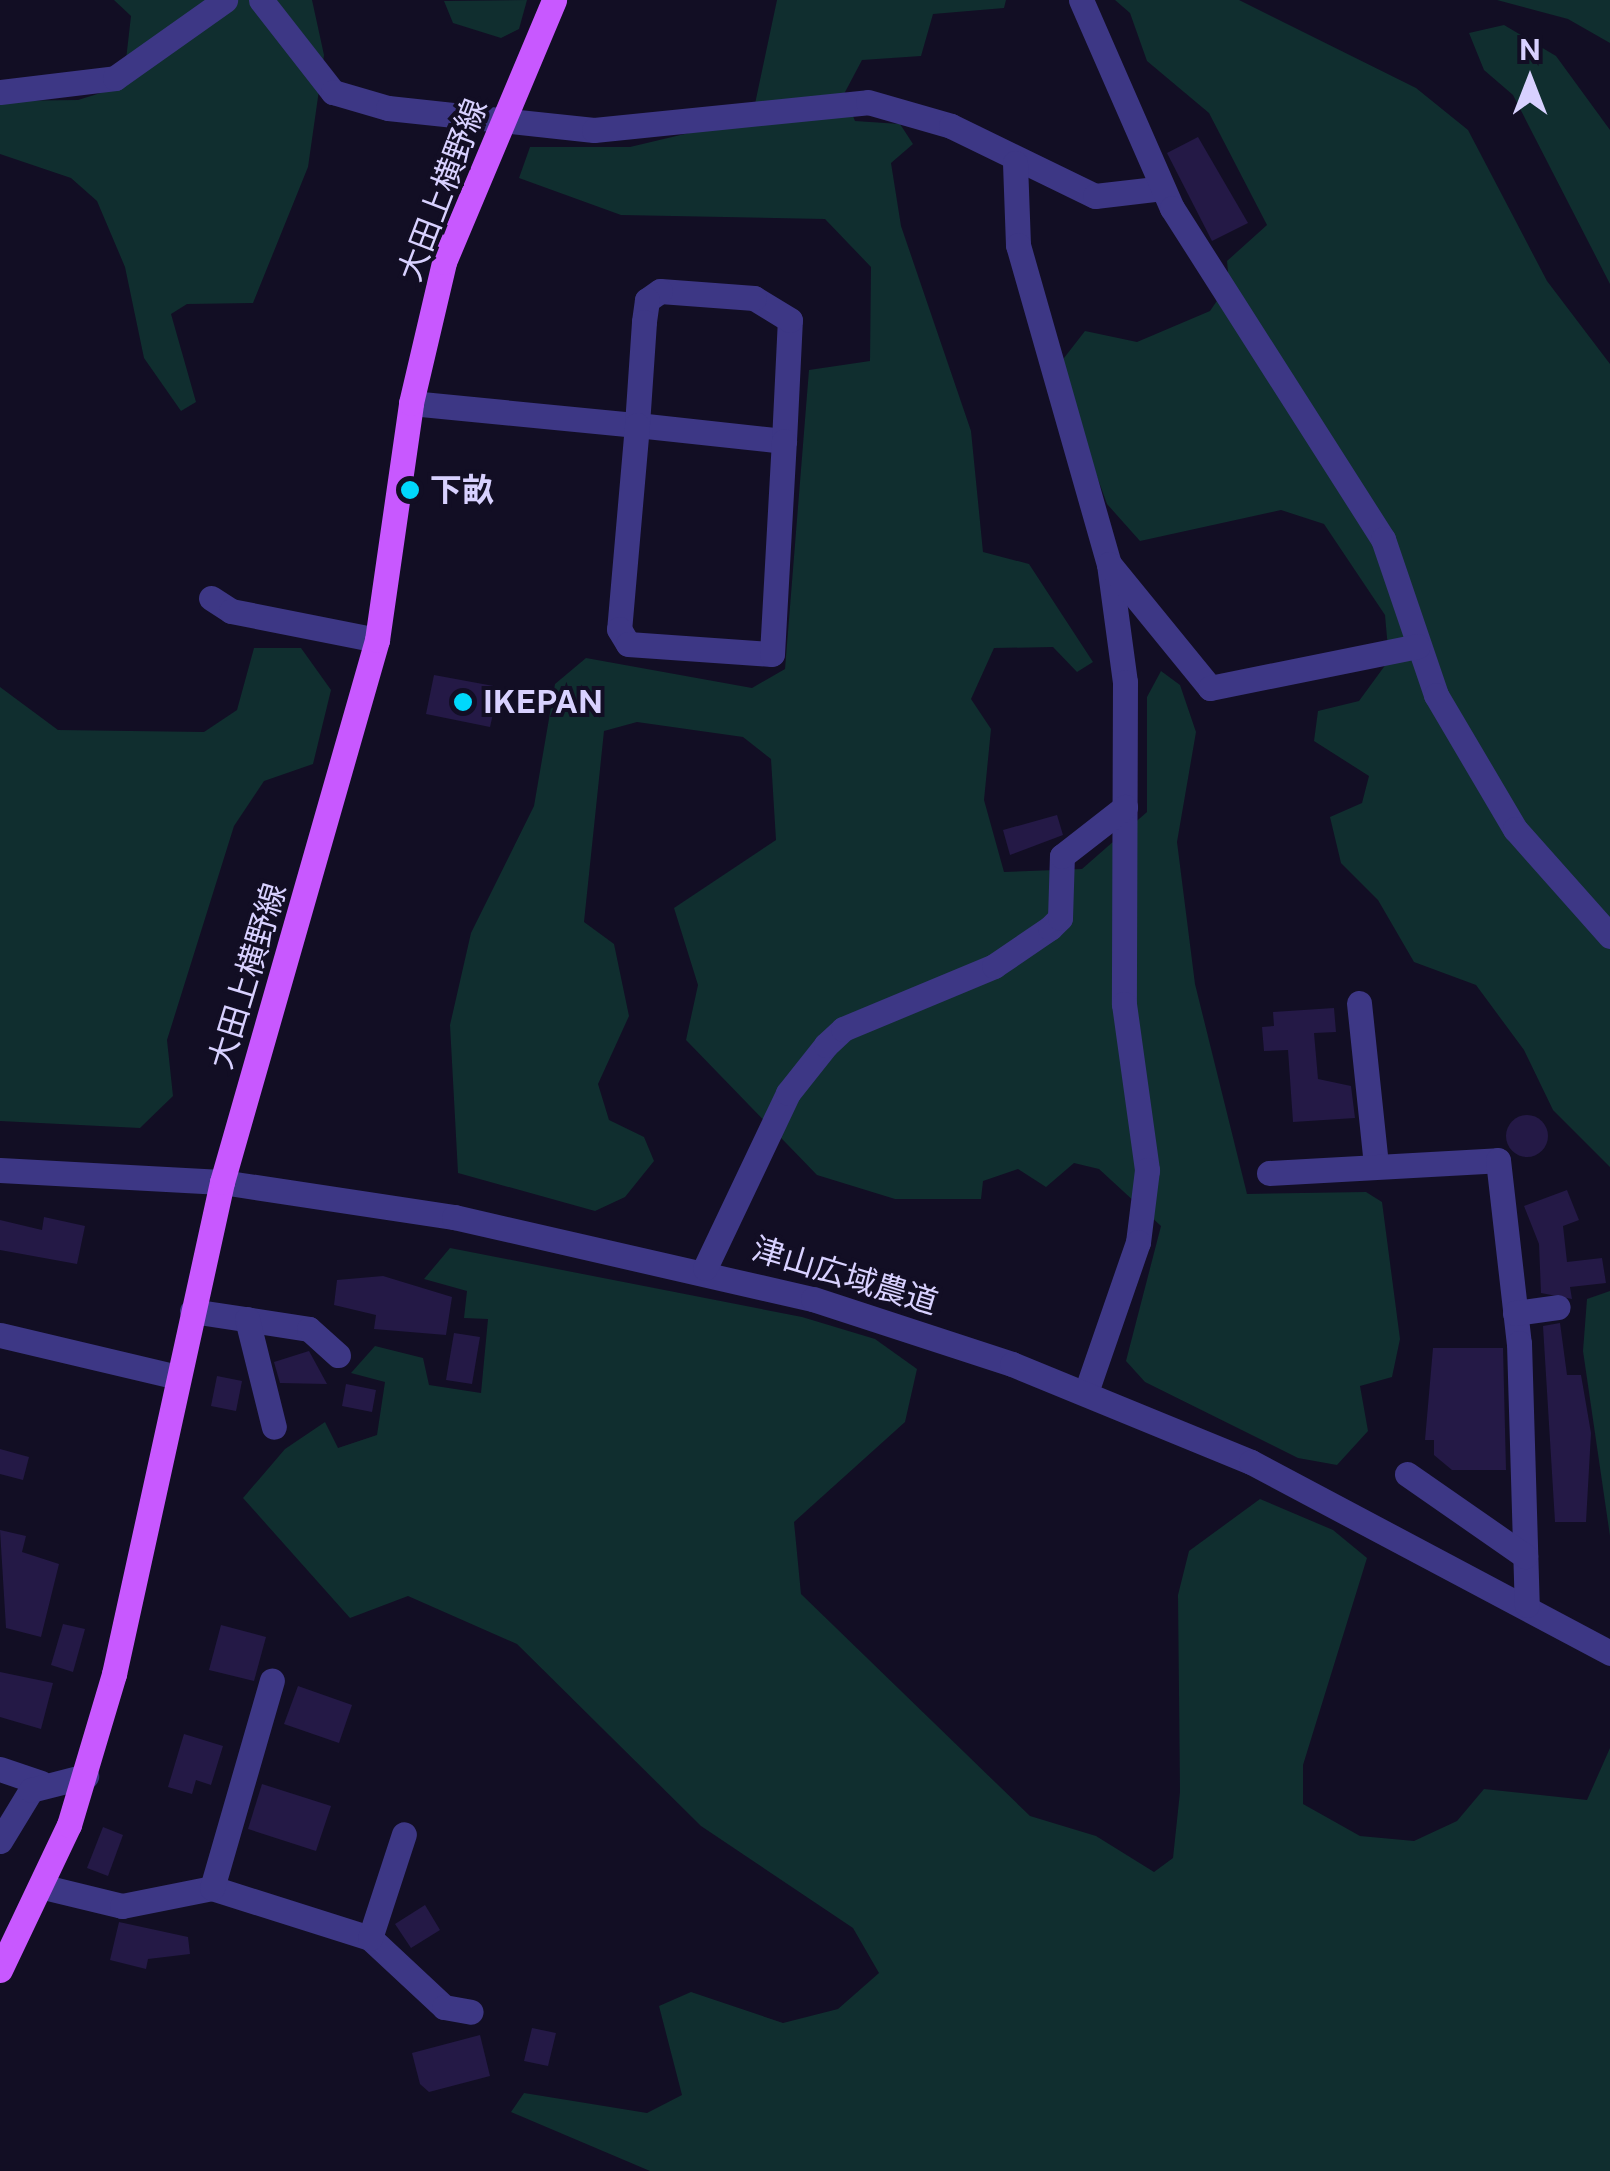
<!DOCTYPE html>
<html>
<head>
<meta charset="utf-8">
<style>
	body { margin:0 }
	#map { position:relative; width:1610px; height:2171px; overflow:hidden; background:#120e24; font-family:"Public Sans","Noto Sans JP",sans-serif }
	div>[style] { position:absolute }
	.green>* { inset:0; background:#102e2f }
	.building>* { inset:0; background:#241946 }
	.round { border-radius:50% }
	.minor>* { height:25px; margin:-12.5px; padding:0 12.5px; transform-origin:12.5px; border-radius:12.5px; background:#3d3785 }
	.major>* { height:25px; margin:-12.5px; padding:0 12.5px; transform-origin:12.5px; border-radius:12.5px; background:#c858ff }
	.dots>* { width:28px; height:28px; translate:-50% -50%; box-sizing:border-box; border:5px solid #120e24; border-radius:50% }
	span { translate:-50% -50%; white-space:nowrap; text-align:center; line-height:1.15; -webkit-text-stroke:8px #120e24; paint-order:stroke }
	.street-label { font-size:32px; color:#d8d1ff }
	.poi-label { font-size:32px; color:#d8d1ff; font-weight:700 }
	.left { translate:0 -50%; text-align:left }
	.north { position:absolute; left:1480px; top:30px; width:100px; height:100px; -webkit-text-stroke:8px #120e24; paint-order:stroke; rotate:0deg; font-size:28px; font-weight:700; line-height:40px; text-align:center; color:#d8d1ff }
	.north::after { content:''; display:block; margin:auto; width:35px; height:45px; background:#d8d1ff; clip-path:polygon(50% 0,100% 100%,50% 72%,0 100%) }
</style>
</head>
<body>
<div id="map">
	<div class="green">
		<i style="clip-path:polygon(114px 0,312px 0,324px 55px,308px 167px,253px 303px,187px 304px,171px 314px,196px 402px,181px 411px,144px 358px,125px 267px,97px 201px,71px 178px,0 154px,0 101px,78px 100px,123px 86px,131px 16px)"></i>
		<i style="clip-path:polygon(527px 0,519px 29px,501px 38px,453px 23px,444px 1px)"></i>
		<i style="clip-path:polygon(777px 0,1006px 0,1004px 8px,933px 14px,921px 56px,862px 60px,844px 94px,855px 121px,900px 124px,913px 144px,891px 163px,901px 226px,971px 431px,983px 552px,1029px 564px,1093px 662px,1077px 672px,1053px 647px,994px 648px,971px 699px,991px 729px,984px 800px,1004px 872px,1082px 869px,1147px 812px,1147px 697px,1161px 671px,1180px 685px,1196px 732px,1177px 842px,1195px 984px,1247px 1194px,1366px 1192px,1382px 1202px,1400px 1339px,1392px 1377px,1360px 1386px,1368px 1431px,1337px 1465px,1298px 1458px,1145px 1382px,1126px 1361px,1161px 1226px,1099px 1169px,1074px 1163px,1046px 1187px,1018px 1169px,983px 1181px,981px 1199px,895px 1199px,817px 1175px,686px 1040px,698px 985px,674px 908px,776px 840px,771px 759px,743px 737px,637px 722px,604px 731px,584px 922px,614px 944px,629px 1016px,598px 1084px,609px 1120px,644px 1137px,654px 1161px,625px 1197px,595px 1211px,458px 1173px,450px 1025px,471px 933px,534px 806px,555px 684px,586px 658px,752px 688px,785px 669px,809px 370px,870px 361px,871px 267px,825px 219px,621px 215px,519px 178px,530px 147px,630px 147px,752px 118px)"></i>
		<i style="clip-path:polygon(1115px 0,1239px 0,1416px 88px,1468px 130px,1547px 281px,1610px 364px,1610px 1167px,1553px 1110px,1524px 1050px,1476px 985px,1414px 962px,1378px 900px,1341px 863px,1330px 817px,1362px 803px,1369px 776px,1314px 741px,1318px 711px,1359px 701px,1389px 660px,1385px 615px,1324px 524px,1281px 510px,1140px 541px,1107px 504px,1057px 367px,1085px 331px,1137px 342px,1210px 311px,1229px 283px,1227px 261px,1267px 225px,1209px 113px,1147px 61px,1130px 13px)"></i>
		<i style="clip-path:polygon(1497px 0,1610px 0,1610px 43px,1568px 19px)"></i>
		<i style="clip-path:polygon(1504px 25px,1556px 56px,1610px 130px,1610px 284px,1513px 95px,1484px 70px,1469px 33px)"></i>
		<i style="clip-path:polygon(254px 648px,301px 648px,331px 690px,313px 764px,264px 781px,234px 826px,167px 1040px,173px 1096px,140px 1128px,0 1121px,0 687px,58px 730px,204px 732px,237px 710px)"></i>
		<i style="clip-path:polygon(450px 1248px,802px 1317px,875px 1339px,917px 1369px,905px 1422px,794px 1522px,801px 1594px,1030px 1816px,1096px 1836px,1154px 1872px,1173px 1858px,1180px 1792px,1178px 1595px,1189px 1551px,1260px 1499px,1333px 1530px,1367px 1558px,1303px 1765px,1303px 1804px,1360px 1836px,1414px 1841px,1457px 1821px,1484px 1789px,1587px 1800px,1610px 1748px,1610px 2171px,650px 2171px,511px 2112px,524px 2093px,647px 2113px,682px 2095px,659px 2006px,691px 1992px,783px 2023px,838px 2009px,879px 1973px,853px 1928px,701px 1826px,517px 1644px,408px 1596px,350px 1618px,243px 1498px,285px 1449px,325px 1422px,338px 1448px,377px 1435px,385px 1382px,351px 1373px,375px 1346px,423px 1358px,429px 1385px,481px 1393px,488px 1319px,464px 1318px,467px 1291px,424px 1279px)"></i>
		<i style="clip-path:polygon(1610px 1291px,1610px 1536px,1583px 1351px,1587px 1299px)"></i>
	</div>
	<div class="building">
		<i style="clip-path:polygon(1198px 137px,1248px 223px,1212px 241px,1167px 153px)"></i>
		<i style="clip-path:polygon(434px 675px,499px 687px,490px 727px,426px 714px)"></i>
		<i style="clip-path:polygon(1057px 815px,1063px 835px,1010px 855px,1003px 830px)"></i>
		<i style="clip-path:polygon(1334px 1008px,1336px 1032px,1314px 1033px,1318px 1079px,1351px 1086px,1355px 1118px,1293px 1122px,1288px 1050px,1264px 1051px,1262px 1027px,1274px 1026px,1273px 1012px)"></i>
		<i class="round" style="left:1506px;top:1115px;width:42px;height:42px"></i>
		<i style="clip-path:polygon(1567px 1190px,1579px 1220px,1563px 1226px,1567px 1262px,1602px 1258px,1606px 1283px,1570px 1287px,1572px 1299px,1541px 1293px,1539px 1244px,1524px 1206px)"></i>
		<i style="clip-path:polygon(44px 1217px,85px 1226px,77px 1264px,0 1250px,0 1220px,42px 1230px)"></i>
		<i style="clip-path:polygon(383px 1276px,452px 1297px,446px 1335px,374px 1329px,376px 1315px,334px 1305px,337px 1280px)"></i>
		<i style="clip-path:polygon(1560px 1323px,1567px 1375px,1581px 1375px,1591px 1433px,1586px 1522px,1555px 1522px,1543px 1326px)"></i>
		<i style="clip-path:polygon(454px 1333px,480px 1337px,472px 1384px,446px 1380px)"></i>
		<i style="clip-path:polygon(1433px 1348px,1503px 1348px,1506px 1470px,1452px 1470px,1434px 1455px,1434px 1440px,1425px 1440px)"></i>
		<i style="clip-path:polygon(309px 1351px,327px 1384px,280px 1383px,274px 1362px)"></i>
		<i style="clip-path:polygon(217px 1376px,242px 1381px,236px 1411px,211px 1406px)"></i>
		<i style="clip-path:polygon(346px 1384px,376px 1390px,372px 1412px,342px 1406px)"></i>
		<i style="clip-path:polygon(0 1449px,29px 1457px,23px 1480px,0 1474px)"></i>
		<i style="clip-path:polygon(0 1530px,26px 1536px,22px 1552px,59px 1564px,41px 1637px,6px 1628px)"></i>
		<i style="clip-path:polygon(63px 1624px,85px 1629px,73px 1672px,51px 1665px)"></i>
		<i style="clip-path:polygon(221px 1625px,266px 1637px,254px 1681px,209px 1670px)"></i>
		<i style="clip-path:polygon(0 1672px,53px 1683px,41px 1729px,0 1717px)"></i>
		<i style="clip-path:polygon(298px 1686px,352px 1705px,339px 1743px,284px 1724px)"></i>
		<i style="clip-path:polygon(184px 1734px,223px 1746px,211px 1785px,196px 1780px,192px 1794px,168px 1787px)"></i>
		<i style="clip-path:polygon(262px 1784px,331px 1806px,316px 1851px,248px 1829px)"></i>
		<i style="clip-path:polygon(103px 1827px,123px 1835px,108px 1876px,87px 1868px)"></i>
		<i style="clip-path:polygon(425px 1905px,440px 1930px,411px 1948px,395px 1924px)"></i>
		<i style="clip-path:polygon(119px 1922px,188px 1937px,190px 1954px,148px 1959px,146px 1969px,110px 1960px)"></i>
		<i style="clip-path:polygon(532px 2028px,556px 2033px,548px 2066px,524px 2061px)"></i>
		<i style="clip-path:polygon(480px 2035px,490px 2076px,429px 2092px,420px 2084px,412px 2053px)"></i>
	</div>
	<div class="minor">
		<i style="left:261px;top:0;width:117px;rotate:52deg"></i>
		<i style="left:333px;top:92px;width:57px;rotate:16.2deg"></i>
		<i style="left:388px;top:108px;width:207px;rotate:6.1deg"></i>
		<i style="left:594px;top:130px;width:275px;rotate:-5.8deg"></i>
		<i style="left:868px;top:102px;width:86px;rotate:16.1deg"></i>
		<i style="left:951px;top:126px;width:160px;rotate:25.9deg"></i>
		<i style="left:1095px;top:196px;width:68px;rotate:-6.7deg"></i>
		<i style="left:1081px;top:0;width:227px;rotate:66.4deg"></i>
		<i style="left:1172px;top:208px;width:393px;rotate:57.5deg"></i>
		<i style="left:1383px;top:539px;width:165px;rotate:71.2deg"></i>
		<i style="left:1436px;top:695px;width:156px;rotate:59.5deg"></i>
		<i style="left:1515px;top:829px;width:143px;rotate:48.4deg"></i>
		<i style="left:0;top:92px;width:116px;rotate:-6.9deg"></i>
		<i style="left:115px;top:78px;width:135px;rotate:-35.3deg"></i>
		<i style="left:1015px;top:163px;width:82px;rotate:87.9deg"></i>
		<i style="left:1018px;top:245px;width:332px;rotate:74.1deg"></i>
		<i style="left:1109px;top:564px;width:119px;rotate:82.3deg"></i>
		<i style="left:1125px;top:682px;width:322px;rotate:90.2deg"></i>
		<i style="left:1124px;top:1004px;width:168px;rotate:82.1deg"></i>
		<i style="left:1147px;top:1170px;width:73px;rotate:97.1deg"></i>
		<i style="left:1138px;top:1242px;width:159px;rotate:109.1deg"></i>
		<i style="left:411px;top:403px;width:227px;rotate:5.6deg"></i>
		<i style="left:637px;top:425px;width:148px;rotate:6.2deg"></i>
		<i style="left:784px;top:441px;width:121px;rotate:-87.2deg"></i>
		<i style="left:790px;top:320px;width:42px;rotate:-148.6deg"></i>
		<i style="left:754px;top:298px;width:94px;rotate:-175.7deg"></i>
		<i style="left:660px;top:291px;width:16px;rotate:145deg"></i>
		<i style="left:647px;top:300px;width:22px;rotate:98deg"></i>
		<i style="left:644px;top:322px;width:103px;rotate:93.9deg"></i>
		<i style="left:637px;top:425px;width:205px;rotate:95deg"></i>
		<i style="left:619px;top:629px;width:17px;rotate:59deg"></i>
		<i style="left:628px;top:644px;width:144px;rotate:4deg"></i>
		<i style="left:772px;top:654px;width:213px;rotate:-86.8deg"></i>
		<i style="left:1109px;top:564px;width:160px;rotate:50.8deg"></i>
		<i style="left:1210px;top:688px;width:212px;rotate:-11.4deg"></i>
		<i style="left:211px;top:598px;width:24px;rotate:33deg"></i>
		<i style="left:231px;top:611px;width:149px;rotate:11.2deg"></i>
		<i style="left:1359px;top:1003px;width:163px;rotate:84deg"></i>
		<i style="left:0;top:1170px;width:222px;rotate:3.1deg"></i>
		<i style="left:222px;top:1182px;width:235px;rotate:8.6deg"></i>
		<i style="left:454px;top:1217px;width:368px;rotate:12.9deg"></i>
		<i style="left:813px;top:1299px;width:209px;rotate:18.1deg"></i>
		<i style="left:1012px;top:1364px;width:258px;rotate:22.3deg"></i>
		<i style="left:1251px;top:1462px;width:407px;rotate:28deg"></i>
		<i style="left:1269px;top:1173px;width:229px;rotate:-3.2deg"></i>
		<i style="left:1498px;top:1160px;width:184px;rotate:83.5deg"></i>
		<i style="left:1519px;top:1343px;width:262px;rotate:88.3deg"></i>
		<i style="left:705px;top:1268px;width:194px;rotate:-64.6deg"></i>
		<i style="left:788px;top:1093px;width:61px;rotate:-51.6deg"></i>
		<i style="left:826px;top:1045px;width:23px;rotate:-43deg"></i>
		<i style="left:843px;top:1029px;width:164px;rotate:-22.6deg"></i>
		<i style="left:994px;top:966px;width:68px;rotate:-34.2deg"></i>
		<i style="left:1050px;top:928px;width:14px;rotate:-45deg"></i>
		<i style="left:1060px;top:918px;width:62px;rotate:-88.2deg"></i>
		<i style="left:1062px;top:856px;width:80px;rotate:-37.9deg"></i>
		<i style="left:192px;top:1311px;width:118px;rotate:8.7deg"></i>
		<i style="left:309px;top:1329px;width:39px;rotate:42deg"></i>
		<i style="left:1515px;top:1313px;width:43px;rotate:-7.9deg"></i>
		<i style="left:247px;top:1319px;width:111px;rotate:76deg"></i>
		<i style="left:0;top:1335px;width:183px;rotate:13.3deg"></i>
		<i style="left:1407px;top:1474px;width:144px;rotate:34.8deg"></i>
		<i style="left:0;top:1769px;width:43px;rotate:18.9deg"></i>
		<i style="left:0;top:1841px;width:60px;rotate:-58.7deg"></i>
		<i style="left:31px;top:1790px;width:57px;rotate:-14.3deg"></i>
		<i style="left:44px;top:1887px;width:80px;rotate:13.7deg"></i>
		<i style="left:122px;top:1906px;width:92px;rotate:-11.3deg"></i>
		<i style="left:212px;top:1888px;width:166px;rotate:17.6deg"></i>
		<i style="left:370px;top:1938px;width:101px;rotate:43deg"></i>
		<i style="left:444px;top:2007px;width:27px;rotate:10deg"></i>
		<i style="left:212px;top:1888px;width:216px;rotate:-73.9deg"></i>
		<i style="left:370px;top:1938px;width:109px;rotate:-71.9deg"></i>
	</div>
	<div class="major">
		<i style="left:0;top:1970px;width:161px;rotate:-64.6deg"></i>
		<i style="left:69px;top:1825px;width:158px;rotate:-73.4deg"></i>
		<i style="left:114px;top:1674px;width:504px;rotate:-77.62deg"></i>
		<i style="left:222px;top:1182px;width:564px;rotate:-74.04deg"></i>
		<i style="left:377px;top:640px;width:239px;rotate:-81.8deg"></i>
		<i style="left:411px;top:403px;width:145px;rotate:-76.8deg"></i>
		<i style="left:444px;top:262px;width:284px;rotate:-67.2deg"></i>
	</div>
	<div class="dots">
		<i style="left:410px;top:490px;background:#00d8fc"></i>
		<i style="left:463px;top:702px;background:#00d8fc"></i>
	</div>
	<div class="street-label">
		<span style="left:443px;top:190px;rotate:-69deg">大田上横野線</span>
		<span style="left:248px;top:976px;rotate:-73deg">大田上横野線</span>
		<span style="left:845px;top:1276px;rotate:17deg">津山広域農道</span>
	</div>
	<div class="poi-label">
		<span class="left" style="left:430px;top:490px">下畝</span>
		<span class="left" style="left:483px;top:702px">IKEPAN</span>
	</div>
	<div class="north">N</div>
</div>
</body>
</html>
